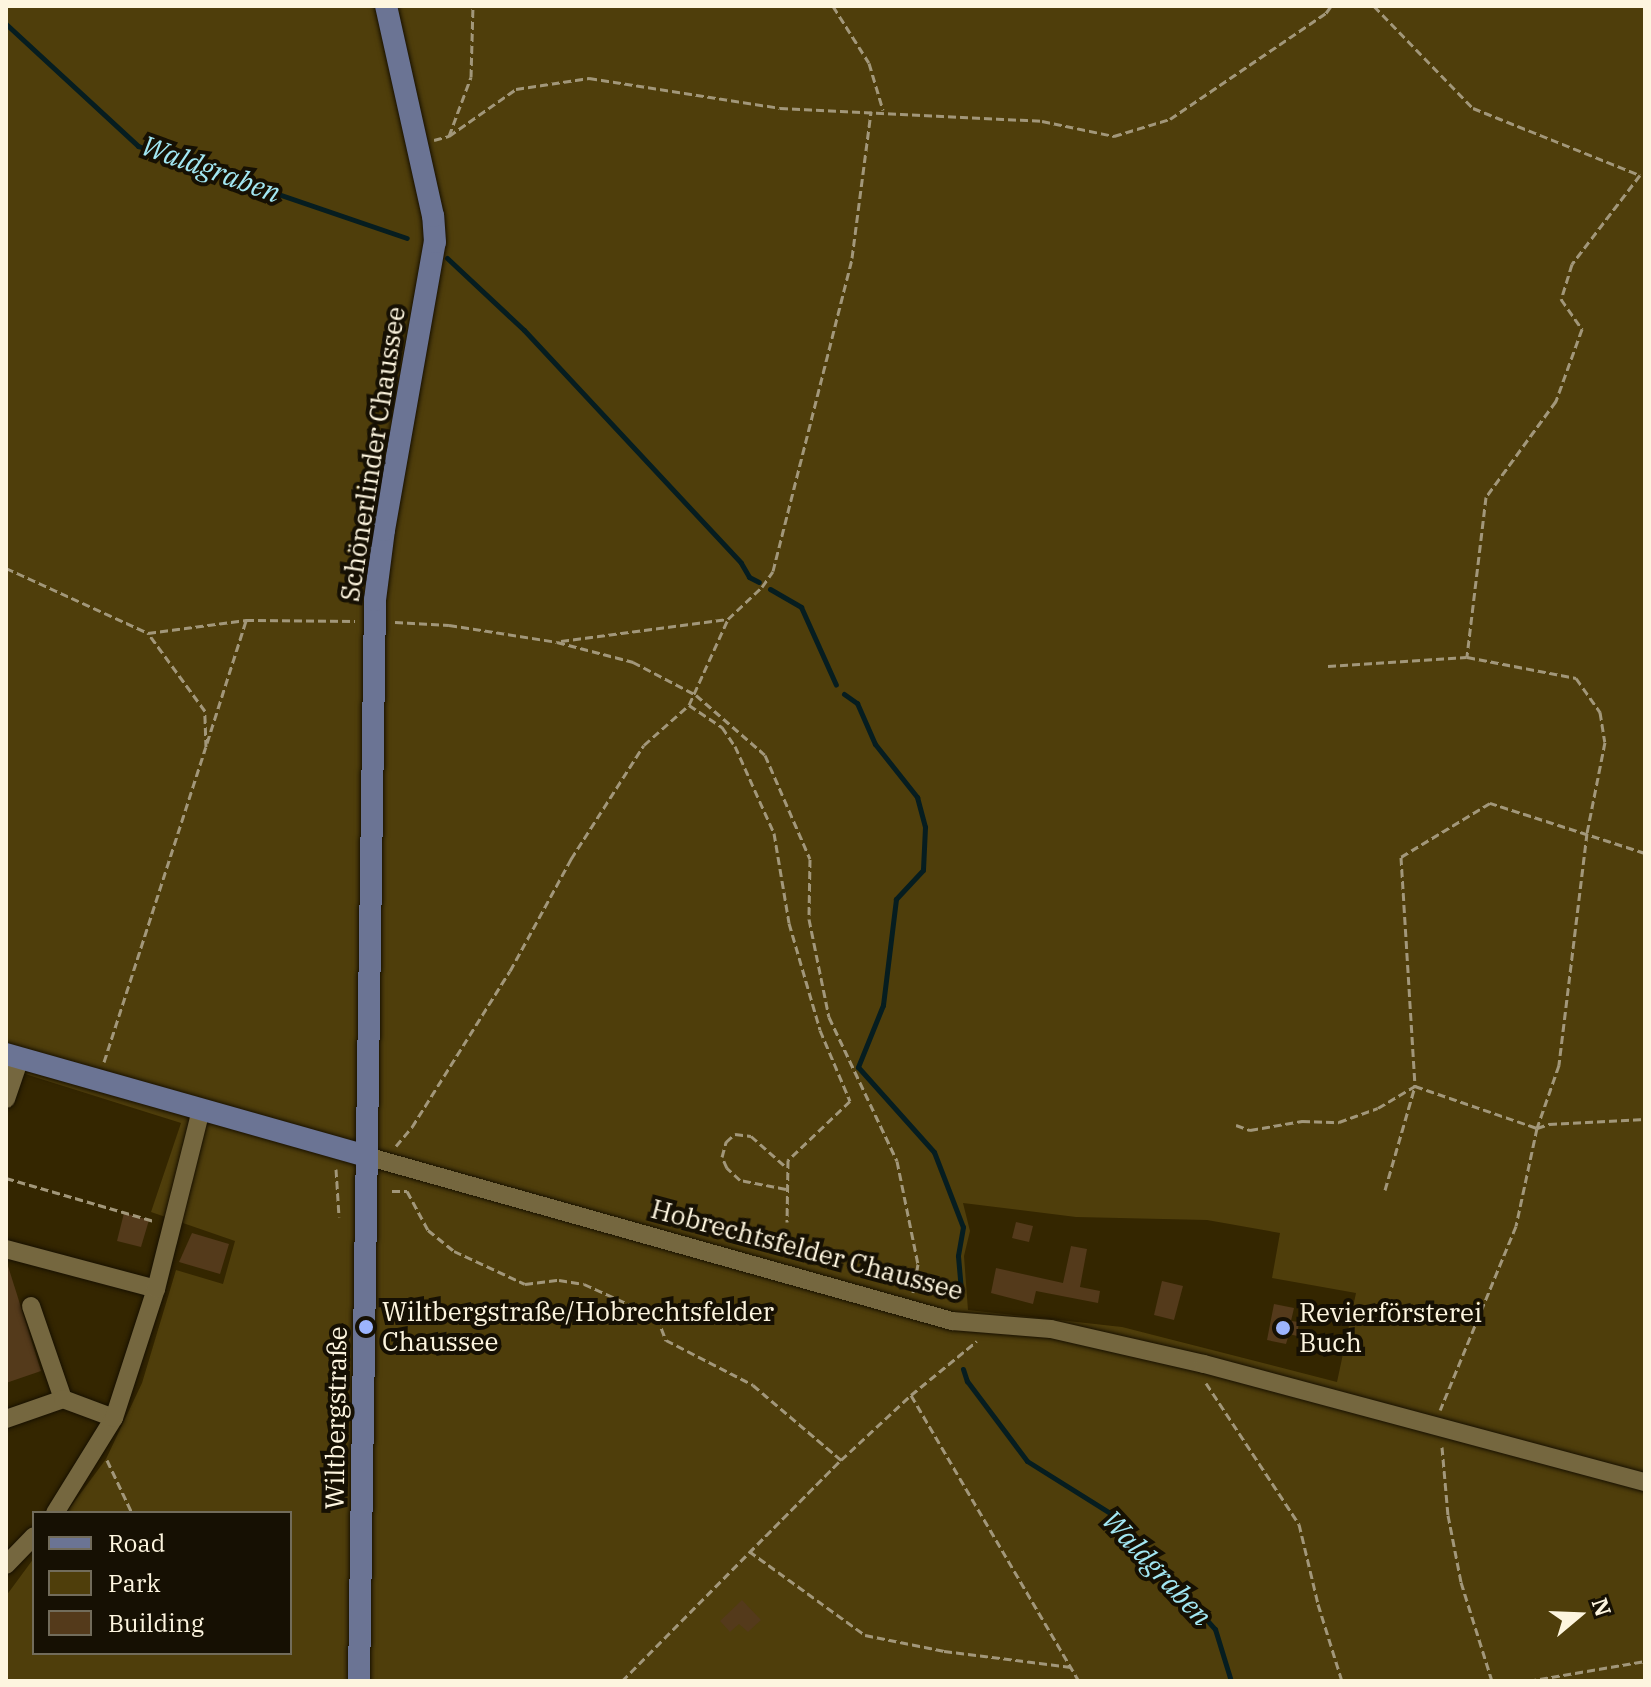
<!DOCTYPE html>
<html>
<head>
<meta charset="utf-8">
<style>
	body { margin:0 }
	#map { position:relative; width:1651px; height:1687px; overflow:hidden; background:#342600; font-family:"IBM Plex Serif",serif }
	div>[style] { position:absolute }
	.green>* { inset:0; background:#4f3e0b }
	.stream>* { height:5px; margin:-2.5px; padding:0 2.5px; transform-origin:2.5px; border-radius:2.5px; background:#061d20 }
	.building>* { inset:0; background:#543a1b }
	.path>* { height:3px; margin-top:-1.5px; transform-origin:0; background:repeating-linear-gradient(90deg,#a2977a 0 8px,transparent 0 12px) }
	.roads { filter:drop-shadow(0 0 2px #171000) drop-shadow(0 0 2px #171000) }
	.minor>* { height:18px; margin:-9px; padding:0 9px; transform-origin:9px; border-radius:9px; background:#75673f }
	.major>* { height:22px; margin:-11px; padding:0 11px; transform-origin:11px; border-radius:11px; background:#6b7494 }
	.dots>* { width:22px; height:22px; translate:-50% -50%; box-sizing:border-box; border:4px solid #161003; border-radius:50% }
	span { translate:-50% -50%; white-space:nowrap; text-align:center; line-height:1.15; -webkit-text-stroke:8px #161003; paint-order:stroke }
	.street-label { font-size:26px; color:#fdf5df }
	.poi-label { font-size:26px; color:#fdf5df }
	.left { translate:0 -50%; text-align:left }
	.water-label { font-size:28px; color:#a2e7f3; font-style:italic }
	.frame { position:absolute; inset:0; border:8px solid #fdf5df; pointer-events:none }
	.legend { position:absolute; left:32px; top:1511px; width:260px; height:144px; box-sizing:border-box; background:#161003; border:2px solid #726c5b; margin:0; padding:10px 14px; list-style:none; font-size:24px; color:#fdf5df }
	.legend li { display:flex; align-items:center; gap:16px; height:40px }
	.legend b { width:40px; border:2px solid #726c5b }
	.north { position:absolute; left:1539px; top:1575px; width:80px; height:80px; -webkit-text-stroke:6px #161003; paint-order:stroke; rotate:71deg; font-size:22px; font-weight:700; line-height:32px; text-align:center; color:#fdf5df }
	.north::after { content:''; display:block; margin:auto; width:28px; height:36px; background:#fdf5df; clip-path:polygon(50% 0,100% 100%,50% 72%,0 100%) }
</style>
</head>
<body>
<div id="map">
	<div class="green">
		<i style="clip-path:polygon(evenodd,6px 6px,1645px 6px,1645px 1681px,6px 1681px,6px 1596px,34px 1558px,34px 1653px,290px 1653px,290px 1513px,66px 1513px,106px 1459px,142px 1383px,176px 1270px,223px 1284px,235px 1241px,151px 1212px,181px 1123px,6px 1068px,6px 6px,963px 1203px,1076px 1217px,1207px 1220px,1280px 1233px,1272px 1278px,1356px 1293px,1337px 1382px,1122px 1327px,968px 1310px,964px 1256px,970px 1231px,963px 1203px)"></i>
	</div>
	<div class="stream">
		<i style="left:6px;top:24px;width:180px;rotate:42.7deg"></i>
		<i style="left:138px;top:146px;width:284px;rotate:18.9deg"></i>
		<i style="left:447px;top:258px;width:105px;rotate:43.1deg"></i>
		<i style="left:524px;top:330px;width:318px;rotate:47deg"></i>
		<i style="left:741px;top:563px;width:16px;rotate:60deg"></i>
		<i style="left:749px;top:577px;width:11px;rotate:27deg"></i>
		<i style="left:770px;top:589px;width:36px;rotate:30deg"></i>
		<i style="left:801px;top:607px;width:85px;rotate:65.8deg"></i>
		<i style="left:844px;top:694px;width:16px;rotate:35deg"></i>
		<i style="left:857px;top:703px;width:45px;rotate:66.3deg"></i>
		<i style="left:875px;top:744px;width:68px;rotate:51.6deg"></i>
		<i style="left:917px;top:797px;width:31px;rotate:75deg"></i>
		<i style="left:925px;top:827px;width:43px;rotate:92.7deg"></i>
		<i style="left:923px;top:870px;width:40px;rotate:133deg"></i>
		<i style="left:896px;top:899px;width:107px;rotate:97deg"></i>
		<i style="left:883px;top:1005px;width:67px;rotate:112deg"></i>
		<i style="left:858px;top:1067px;width:114px;rotate:48.2deg"></i>
		<i style="left:934px;top:1152px;width:80px;rotate:68.9deg"></i>
		<i style="left:963px;top:1227px;width:29px;rotate:100deg"></i>
		<i style="left:958px;top:1256px;width:34px;rotate:85deg"></i>
		<i style="left:963px;top:1369px;width:13px;rotate:72deg"></i>
		<i style="left:967px;top:1381px;width:100px;rotate:53.1deg"></i>
		<i style="left:1027px;top:1461px;width:102px;rotate:32.1deg"></i>
		<i style="left:1113px;top:1515px;width:153px;rotate:48.2deg"></i>
		<i style="left:1215px;top:1629px;width:54px;rotate:72.9deg"></i>
	</div>
	<div class="building">
		<i style="clip-path:polygon(124px 1213px,149px 1220px,141px 1247px,117px 1241px)"></i>
		<i style="clip-path:polygon(1016px 1222px,1033px 1226px,1029px 1242px,1012px 1238px)"></i>
		<i style="clip-path:polygon(192px 1233px,229px 1244px,220px 1274px,179px 1262px)"></i>
		<i style="clip-path:polygon(1071px 1246px,1087px 1249px,1080px 1287px,1100px 1291px,1098px 1303px,1036px 1291px,1033px 1304px,991px 1293px,996px 1268px,1063px 1283px)"></i>
		<i style="clip-path:polygon(8px 1266px,41px 1371px,6px 1383px,6px 1267px)"></i>
		<i style="clip-path:polygon(1162px 1281px,1183px 1286px,1174px 1320px,1154px 1315px)"></i>
		<i style="clip-path:polygon(1274px 1304px,1294px 1308px,1291px 1321px,1299px 1322px,1297px 1336px,1289px 1334px,1286px 1344px,1267px 1340px)"></i>
		<i style="clip-path:polygon(742px 1600px,761px 1620px,748px 1632px,739px 1624px,730px 1632px,720px 1621px)"></i>
	</div>
	<div class="path">
		<i style="left:833px;top:6px;width:67px;rotate:57.7deg"></i>
		<i style="left:869px;top:63px;width:49px;rotate:73.4deg"></i>
		<i style="left:1374px;top:6px;width:142px;rotate:45.9deg"></i>
		<i style="left:1473px;top:108px;width:180px;rotate:21.9deg"></i>
		<i style="left:1640px;top:175px;width:112px;rotate:127.4deg"></i>
		<i style="left:1572px;top:264px;width:37px;rotate:107deg"></i>
		<i style="left:1561px;top:299px;width:37px;rotate:55deg"></i>
		<i style="left:1582px;top:329px;width:77px;rotate:109.9deg"></i>
		<i style="left:1556px;top:401px;width:119px;rotate:126.1deg"></i>
		<i style="left:1486px;top:497px;width:161px;rotate:96.8deg"></i>
		<i style="left:449px;top:136px;width:63px;rotate:-69.6deg"></i>
		<i style="left:471px;top:77px;width:71px;rotate:-88.4deg"></i>
		<i style="left:434px;top:140px;width:16px;rotate:-15deg"></i>
		<i style="left:449px;top:136px;width:82px;rotate:-35deg"></i>
		<i style="left:516px;top:89px;width:74px;rotate:-8.6deg"></i>
		<i style="left:589px;top:78px;width:193px;rotate:8.9deg"></i>
		<i style="left:780px;top:108px;width:262px;rotate:2.8deg"></i>
		<i style="left:1042px;top:121px;width:74px;rotate:11.8deg"></i>
		<i style="left:1114px;top:136px;width:59px;rotate:-16.9deg"></i>
		<i style="left:1170px;top:119px;width:189px;rotate:-34.2deg"></i>
		<i style="left:1326px;top:13px;width:9px;rotate:-54deg"></i>
		<i style="left:6px;top:568px;width:156px;rotate:24.6deg"></i>
		<i style="left:148px;top:633px;width:99px;rotate:-7.6deg"></i>
		<i style="left:246px;top:620px;width:109px;rotate:0.5deg"></i>
		<i style="left:395px;top:622px;width:54px;rotate:3.2deg"></i>
		<i style="left:449px;top:625px;width:109px;rotate:8.9deg"></i>
		<i style="left:557px;top:642px;width:79px;rotate:14.7deg"></i>
		<i style="left:633px;top:662px;width:71px;rotate:27.6deg"></i>
		<i style="left:696px;top:695px;width:91px;rotate:41deg"></i>
		<i style="left:765px;top:755px;width:113px;rotate:66.6deg"></i>
		<i style="left:810px;top:859px;width:60px;rotate:91deg"></i>
		<i style="left:809px;top:919px;width:100px;rotate:78.5deg"></i>
		<i style="left:829px;top:1017px;width:159px;rotate:64.7deg"></i>
		<i style="left:897px;top:1161px;width:105px;rotate:78.5deg"></i>
		<i style="left:918px;top:1264px;width:29px;rotate:100deg"></i>
		<i style="left:561px;top:641px;width:168px;rotate:-7.5deg"></i>
		<i style="left:1328px;top:666px;width:139px;rotate:-3.7deg"></i>
		<i style="left:1467px;top:657px;width:111px;rotate:10.9deg"></i>
		<i style="left:1576px;top:678px;width:42px;rotate:54.8deg"></i>
		<i style="left:1600px;top:712px;width:30px;rotate:81deg"></i>
		<i style="left:1605px;top:742px;width:93px;rotate:101.2deg"></i>
		<i style="left:1587px;top:833px;width:234px;rotate:96.9deg"></i>
		<i style="left:1559px;top:1065px;width:67px;rotate:109.2deg"></i>
		<i style="left:1537px;top:1128px;width:100px;rotate:102.1deg"></i>
		<i style="left:1516px;top:1226px;width:199px;rotate:112.4deg"></i>
		<i style="left:689px;top:705px;width:40px;rotate:34deg"></i>
		<i style="left:722px;top:727px;width:23px;rotate:56deg"></i>
		<i style="left:735px;top:746px;width:95px;rotate:65.9deg"></i>
		<i style="left:774px;top:833px;width:91px;rotate:80.5deg"></i>
		<i style="left:789px;top:923px;width:111px;rotate:73.8deg"></i>
		<i style="left:820px;top:1030px;width:77px;rotate:67.1deg"></i>
		<i style="left:850px;top:1101px;width:86px;rotate:136.4deg"></i>
		<i style="left:788px;top:1160px;width:62px;rotate:90.9deg"></i>
		<i style="left:207px;top:743px;width:128px;rotate:-72.3deg"></i>
		<i style="left:1645px;top:853px;width:163px;rotate:-162.1deg"></i>
		<i style="left:1490px;top:803px;width:104px;rotate:148.8deg"></i>
		<i style="left:1401px;top:857px;width:229px;rotate:86.5deg"></i>
		<i style="left:1415px;top:1086px;width:129px;rotate:19deg"></i>
		<i style="left:1537px;top:1128px;width:13px;rotate:-18deg"></i>
		<i style="left:1549px;top:1124px;width:96px;rotate:-3deg"></i>
		<i style="left:104px;top:1062px;width:331px;rotate:-72.1deg"></i>
		<i style="left:206px;top:747px;width:36px;rotate:-92deg"></i>
		<i style="left:205px;top:711px;width:97px;rotate:-126.2deg"></i>
		<i style="left:1236px;top:1125px;width:15px;rotate:20deg"></i>
		<i style="left:1250px;top:1130px;width:53px;rotate:-9.8deg"></i>
		<i style="left:1302px;top:1121px;width:37px;rotate:2deg"></i>
		<i style="left:1339px;top:1122px;width:41px;rotate:-19.7deg"></i>
		<i style="left:1378px;top:1108px;width:43px;rotate:-30.7deg"></i>
		<i style="left:396px;top:1146px;width:25px;rotate:-50deg"></i>
		<i style="left:412px;top:1127px;width:184px;rotate:-57.9deg"></i>
		<i style="left:510px;top:971px;width:128px;rotate:-61.4deg"></i>
		<i style="left:571px;top:859px;width:135px;rotate:-57.4deg"></i>
		<i style="left:644px;top:745px;width:60px;rotate:-41.6deg"></i>
		<i style="left:689px;top:705px;width:94px;rotate:-65.6deg"></i>
		<i style="left:728px;top:619px;width:47px;rotate:-43.3deg"></i>
		<i style="left:762px;top:587px;width:19px;rotate:-55deg"></i>
		<i style="left:773px;top:571px;width:323px;rotate:-75.8deg"></i>
		<i style="left:852px;top:258px;width:148px;rotate:-82.6deg"></i>
		<i style="left:336px;top:1169px;width:48px;rotate:86.4deg"></i>
		<i style="left:6px;top:1178px;width:154px;rotate:16.2deg"></i>
		<i style="left:786px;top:1189px;width:47px;rotate:-168.9deg"></i>
		<i style="left:740px;top:1180px;width:18px;rotate:-137deg"></i>
		<i style="left:727px;top:1168px;width:12px;rotate:-114deg"></i>
		<i style="left:722px;top:1157px;width:16px;rotate:-75deg"></i>
		<i style="left:726px;top:1142px;width:12px;rotate:-42deg"></i>
		<i style="left:735px;top:1134px;width:16px;rotate:7deg"></i>
		<i style="left:751px;top:1136px;width:47px;rotate:41.5deg"></i>
		<i style="left:1385px;top:1190px;width:108px;rotate:-73.9deg"></i>
		<i style="left:392px;top:1191px;width:15px"></i>
		<i style="left:407px;top:1191px;width:44px;rotate:61.7deg"></i>
		<i style="left:428px;top:1230px;width:33px;rotate:39deg"></i>
		<i style="left:454px;top:1251px;width:78px;rotate:24.9deg"></i>
		<i style="left:525px;top:1284px;width:34px;rotate:-7deg"></i>
		<i style="left:559px;top:1280px;width:25px;rotate:9deg"></i>
		<i style="left:584px;top:1284px;width:80px;rotate:24.3deg"></i>
		<i style="left:657px;top:1317px;width:25px;rotate:69deg"></i>
		<i style="left:666px;top:1340px;width:98px;rotate:27.3deg"></i>
		<i style="left:753px;top:1385px;width:116px;rotate:40.4deg"></i>
		<i style="left:1206px;top:1383px;width:169px;rotate:56.6deg"></i>
		<i style="left:1299px;top:1524px;width:82px;rotate:76.6deg"></i>
		<i style="left:1318px;top:1604px;width:81px;rotate:72.7deg"></i>
		<i style="left:911px;top:1395px;width:332px;rotate:59.6deg"></i>
		<i style="left:1442px;top:1447px;width:68px;rotate:85deg"></i>
		<i style="left:1448px;top:1515px;width:68px;rotate:79deg"></i>
		<i style="left:1461px;top:1582px;width:104px;rotate:72.6deg"></i>
		<i style="left:107px;top:1460px;width:59px;rotate:64.7deg"></i>
		<i style="left:749px;top:1551px;width:143px;rotate:35.9deg"></i>
		<i style="left:865px;top:1635px;width:81px;rotate:11.4deg"></i>
		<i style="left:944px;top:1651px;width:128px;rotate:7.2deg"></i>
		<i style="left:622px;top:1681px;width:311px;rotate:-45.3deg"></i>
		<i style="left:841px;top:1460px;width:96px;rotate:-42.9deg"></i>
		<i style="left:911px;top:1395px;width:85px;rotate:-39.3deg"></i>
		<i style="left:1528px;top:1681px;width:119px;rotate:-9.7deg"></i>
	</div>
	<div class="roads">
		<div class="minor">
			<i style="left:6px;top:1099px;width:43px;rotate:-71.1deg"></i>
			<i style="left:366px;top:1156px;width:609px;rotate:15.73deg"></i>
			<i style="left:952px;top:1321px;width:99px;rotate:4.6deg"></i>
			<i style="left:1051px;top:1329px;width:157px;rotate:12.9deg"></i>
			<i style="left:1204px;top:1364px;width:457px;rotate:15deg"></i>
			<i style="left:6px;top:1249px;width:155px;rotate:14.9deg"></i>
			<i style="left:31px;top:1306px;width:98px;rotate:71deg"></i>
			<i style="left:6px;top:1419px;width:60px;rotate:-19.3deg"></i>
			<i style="left:63px;top:1399px;width:54px;rotate:20.4deg"></i>
			<i style="left:55px;top:1513px;width:112px;rotate:-58.2deg"></i>
			<i style="left:114px;top:1418px;width:136px;rotate:-72deg"></i>
			<i style="left:156px;top:1289px;width:185px;rotate:-75.9deg"></i>
			<i style="left:6px;top:1565px;width:40px;rotate:-46deg"></i>
		</div>
		<div class="major">
			<i style="left:6px;top:1054px;width:374px;rotate:15.8deg"></i>
			<i style="left:359px;top:1681px;width:1081px;rotate:-89.15deg"></i>
			<i style="left:375px;top:600px;width:71px;rotate:-82.7deg"></i>
			<i style="left:384px;top:530px;width:292px;rotate:-80deg"></i>
			<i style="left:435px;top:242px;width:26px;rotate:-94deg"></i>
			<i style="left:433px;top:216px;width:215px;rotate:-102.6deg"></i>
		</div>
	</div>
	<div class="dots">
		<i style="left:366px;top:1327px;background:#9cb4fd"></i>
		<i style="left:1283px;top:1328px;background:#9cb4fd"></i>
	</div>
	<div class="street-label">
		<span style="left:373px;top:454px;rotate:-81deg">Schönerlinder Chaussee</span>
		<span style="left:807px;top:1250px;rotate:15deg">Hobrechtsfelder Chaussee</span>
		<span style="left:336px;top:1418px;rotate:-89deg">Wiltbergstraße</span>
	</div>
	<div class="poi-label">
		<span class="left" style="left:382px;top:1327px">Wiltbergstraße/Hobrechtsfelder<br>Chaussee</span>
		<span class="left" style="left:1299px;top:1328px">Revierförsterei<br>Buch</span>
	</div>
	<div class="water-label">
		<span style="left:211px;top:169px;rotate:20deg">Waldgraben</span>
		<span style="left:1157px;top:1568px;rotate:47deg">Waldgraben</span>
	</div>
	<div class="frame"></div>
	<ul class="legend">
	<li><b style="height:10px;background:#6b7494"></b>Road</li>
	<li><b style="height:22px;background:#4f3e0b"></b>Park</li>
	<li><b style="height:22px;background:#543a1b"></b>Building</li>
	</ul>
	<div class="north">N</div>
</div>
</body>
</html>
